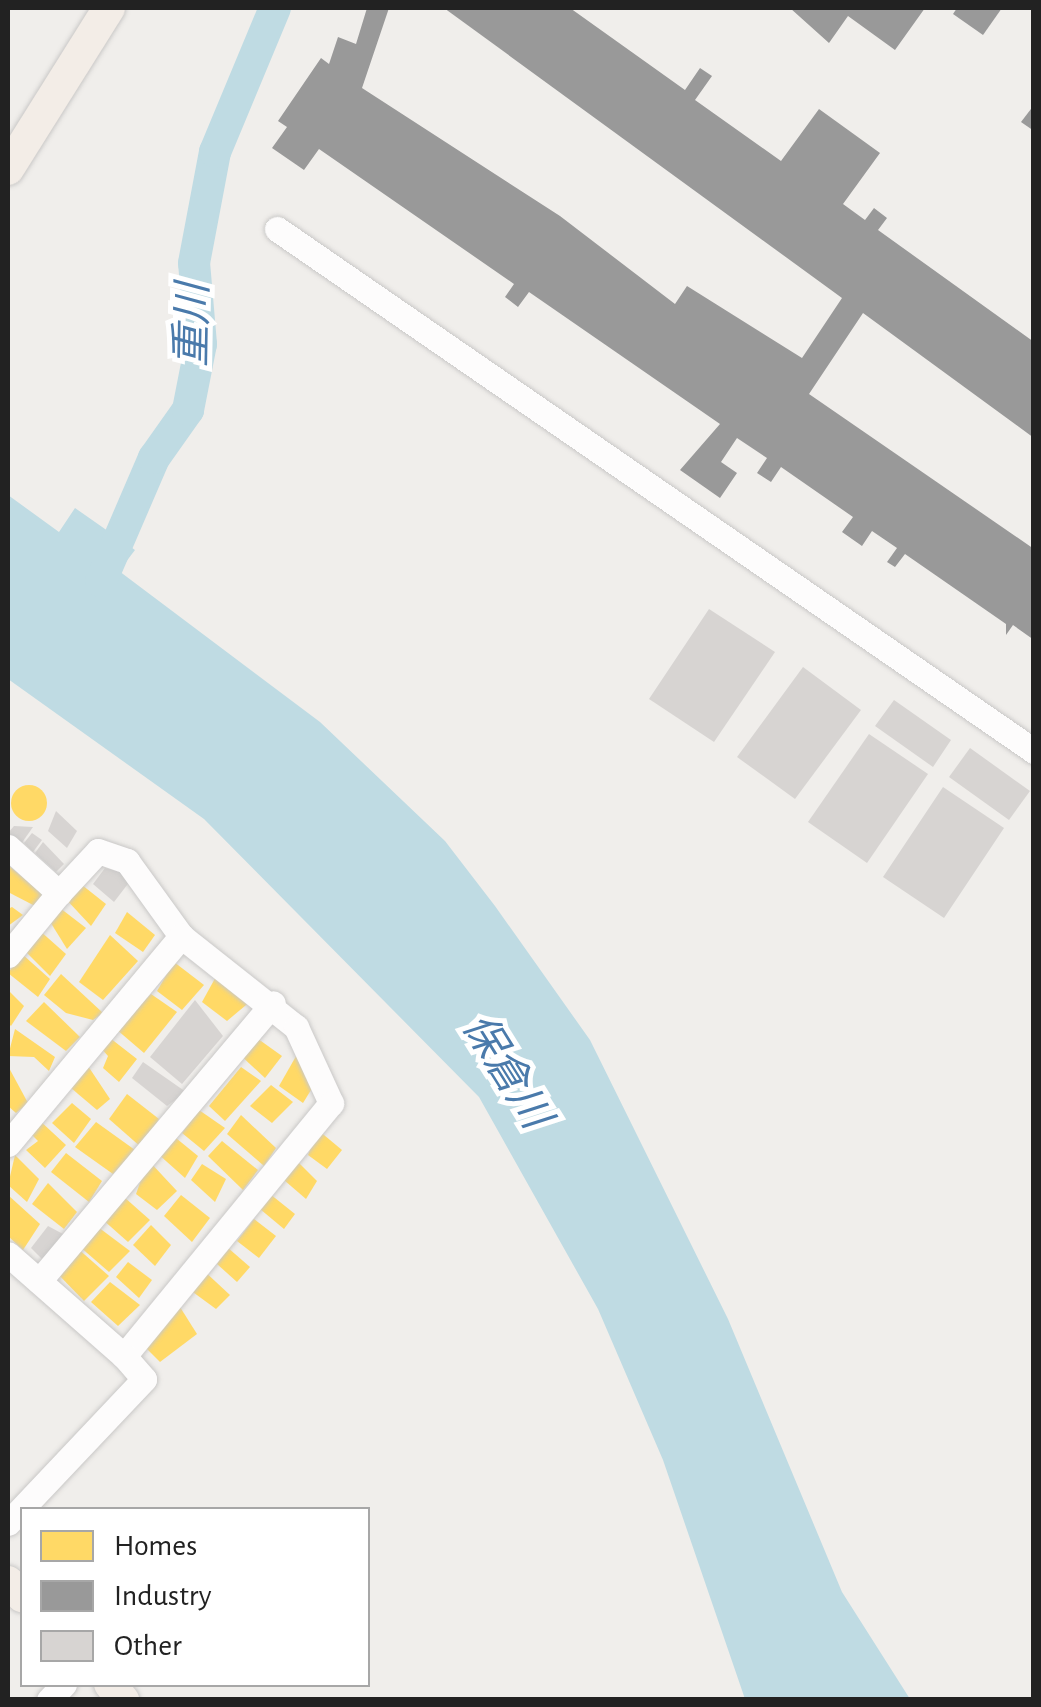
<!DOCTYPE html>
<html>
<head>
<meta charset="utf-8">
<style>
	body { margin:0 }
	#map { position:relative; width:1041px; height:1707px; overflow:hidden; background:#f0eeeb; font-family:"Alegreya Sans","Noto Sans JP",sans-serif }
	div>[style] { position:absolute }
	.water>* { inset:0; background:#bfdbe3 }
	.homes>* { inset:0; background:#ffd966 }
	.round { border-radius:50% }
	.industry>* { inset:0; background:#999 }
	.river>* { height:32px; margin:-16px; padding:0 16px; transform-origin:16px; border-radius:16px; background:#bfdbe3 }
	.building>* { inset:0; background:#d7d4d2 }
	.roads { filter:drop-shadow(0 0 2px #c9c8c7) drop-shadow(0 0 2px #c9c8c7) }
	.minor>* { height:25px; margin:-12.5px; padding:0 12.5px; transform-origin:12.5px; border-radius:12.5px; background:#fdfcfc }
	.major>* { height:32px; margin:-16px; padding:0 16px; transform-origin:16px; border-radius:16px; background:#f3ede7 }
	span { translate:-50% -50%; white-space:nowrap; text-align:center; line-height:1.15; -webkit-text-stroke:10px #fff; paint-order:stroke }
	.water-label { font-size:42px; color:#4a7aab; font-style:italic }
	.frame { position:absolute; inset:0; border:10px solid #222; pointer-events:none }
	.legend { position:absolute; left:20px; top:1507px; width:350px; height:180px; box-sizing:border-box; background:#fff; border:2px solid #a7a7a7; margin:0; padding:12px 18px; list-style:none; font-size:30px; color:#222 }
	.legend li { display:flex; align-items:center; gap:20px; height:50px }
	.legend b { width:50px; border:2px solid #a7a7a7 }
</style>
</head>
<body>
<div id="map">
	<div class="water">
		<i style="clip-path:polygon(8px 495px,59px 532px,75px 508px,135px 550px,119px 571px,320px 722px,445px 841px,495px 906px,590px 1040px,728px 1319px,842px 1592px,910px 1699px,745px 1699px,663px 1460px,598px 1309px,479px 1097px,204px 819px,8px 679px)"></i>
	</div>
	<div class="homes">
		<i class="round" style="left:11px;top:785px;width:36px;height:36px"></i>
		<i style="clip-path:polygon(8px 865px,45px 896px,35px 906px,8px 892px)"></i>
		<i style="clip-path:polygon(77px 881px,106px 904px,91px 926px,64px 897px)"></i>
		<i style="clip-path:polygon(12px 907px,23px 915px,8px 926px,8px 909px)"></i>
		<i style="clip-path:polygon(60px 908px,86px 928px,67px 949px,49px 920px)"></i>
		<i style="clip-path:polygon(127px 912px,155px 935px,143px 952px,115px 933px)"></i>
		<i style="clip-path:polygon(39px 930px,66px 954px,50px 976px,24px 950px)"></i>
		<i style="clip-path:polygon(110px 935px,138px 961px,103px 1000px,79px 982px)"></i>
		<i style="clip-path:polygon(22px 954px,50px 979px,38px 997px,8px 973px)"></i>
		<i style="clip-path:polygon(174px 962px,204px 985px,182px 1010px,157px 991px)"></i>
		<i style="clip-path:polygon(218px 973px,252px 1000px,227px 1021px,202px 1002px)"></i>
		<i style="clip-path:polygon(61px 974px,103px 1013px,93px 1020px,66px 1013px,44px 995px)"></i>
		<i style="clip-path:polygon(8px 990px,24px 1006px,11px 1026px,8px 1023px)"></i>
		<i style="clip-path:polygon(151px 994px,177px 1012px,144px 1053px,116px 1029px)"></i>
		<i style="clip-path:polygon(44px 1002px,80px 1037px,66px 1051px,26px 1021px)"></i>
		<i style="clip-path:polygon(15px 1029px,55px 1057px,49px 1071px,34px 1057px,8px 1056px)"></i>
		<i style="clip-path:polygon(250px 1033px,282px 1056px,265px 1078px,237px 1052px)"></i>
		<i style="clip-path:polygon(110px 1038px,137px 1059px,119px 1082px,103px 1068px,108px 1056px,99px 1046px)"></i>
		<i style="clip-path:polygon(299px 1051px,316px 1082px,303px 1103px,279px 1086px)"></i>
		<i style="clip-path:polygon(86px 1063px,110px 1099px,97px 1110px,71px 1088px)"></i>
		<i style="clip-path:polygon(8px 1066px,28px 1103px,16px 1113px,8px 1106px)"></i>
		<i style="clip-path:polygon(241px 1067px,261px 1081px,225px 1121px,209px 1106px)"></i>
		<i style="clip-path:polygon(271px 1085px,293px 1102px,272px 1123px,250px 1106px)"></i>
		<i style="clip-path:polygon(127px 1094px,159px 1119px,142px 1148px,109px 1119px)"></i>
		<i style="clip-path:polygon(72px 1103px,91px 1119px,74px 1143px,52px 1123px)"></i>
		<i style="clip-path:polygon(199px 1110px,225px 1128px,204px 1151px,182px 1133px)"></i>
		<i style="clip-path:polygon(241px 1115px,276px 1148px,264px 1166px,227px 1134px)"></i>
		<i style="clip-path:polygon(38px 1119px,66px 1145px,45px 1168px,26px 1150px,38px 1141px,30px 1133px)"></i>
		<i style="clip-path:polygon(96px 1122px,135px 1150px,113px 1174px,75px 1147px)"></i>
		<i style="clip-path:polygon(318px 1130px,342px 1150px,327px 1169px,308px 1155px)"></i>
		<i style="clip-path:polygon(171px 1134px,198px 1156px,185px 1178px,157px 1153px)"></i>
		<i style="clip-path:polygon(222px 1141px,258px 1170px,243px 1190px,208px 1156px)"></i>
		<i style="clip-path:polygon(66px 1153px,102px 1181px,89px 1202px,51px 1172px)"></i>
		<i style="clip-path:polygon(15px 1155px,39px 1179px,27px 1202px,8px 1185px)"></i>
		<i style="clip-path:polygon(293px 1157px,317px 1181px,306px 1199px,277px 1174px)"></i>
		<i style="clip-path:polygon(148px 1160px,177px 1191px,157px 1210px,136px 1194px)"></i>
		<i style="clip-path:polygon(202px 1164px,226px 1179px,215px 1202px,191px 1180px)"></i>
		<i style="clip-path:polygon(48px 1183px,77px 1212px,64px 1229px,32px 1204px)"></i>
		<i style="clip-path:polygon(270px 1194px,295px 1214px,284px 1229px,260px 1209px)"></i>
		<i style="clip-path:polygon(8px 1195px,40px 1224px,23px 1250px,8px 1236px)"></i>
		<i style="clip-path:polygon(181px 1195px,210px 1218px,192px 1242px,164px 1216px)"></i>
		<i style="clip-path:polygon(124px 1197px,150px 1220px,128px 1242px,102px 1219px)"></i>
		<i style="clip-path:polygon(254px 1219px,276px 1236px,259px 1258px,237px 1241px)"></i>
		<i style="clip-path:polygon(94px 1224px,130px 1251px,109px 1272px,79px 1246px)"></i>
		<i style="clip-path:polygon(151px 1225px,171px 1245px,155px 1266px,133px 1245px)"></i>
		<i style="clip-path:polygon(76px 1247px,109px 1276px,84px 1301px,54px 1270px)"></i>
		<i style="clip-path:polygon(227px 1247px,250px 1267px,237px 1282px,217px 1264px)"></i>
		<i style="clip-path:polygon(128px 1262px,152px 1280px,139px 1298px,116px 1277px)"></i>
		<i style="clip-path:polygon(202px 1269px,230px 1295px,216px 1309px,186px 1287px)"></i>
		<i style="clip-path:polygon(110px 1282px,140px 1305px,118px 1326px,91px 1302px)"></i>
		<i style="clip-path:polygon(180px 1307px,197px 1334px,160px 1362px,146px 1348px)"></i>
	</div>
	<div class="industry">
		<i style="clip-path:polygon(367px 8px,389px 8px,362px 88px,560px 216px,675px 304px,687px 286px,802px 358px,842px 298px,444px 8px,570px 8px,685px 90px,700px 68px,712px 76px,695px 100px,781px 161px,819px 109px,880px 153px,843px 204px,865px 220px,874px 208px,887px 218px,878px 230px,1034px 342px,1034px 438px,863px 313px,809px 394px,1034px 549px,1034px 640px,1013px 625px,1006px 635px,1006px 624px,905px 554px,895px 567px,887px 562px,897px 548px,872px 531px,862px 546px,842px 532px,853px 517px,781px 467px,771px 482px,757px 473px,767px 458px,737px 438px,721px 462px,737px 473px,720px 498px,680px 470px,720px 424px,529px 292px,518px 307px,505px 297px,514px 284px,319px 149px,304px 170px,272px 148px,287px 127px,278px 121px,321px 58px,329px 64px,338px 37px,356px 44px)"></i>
		<i style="clip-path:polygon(790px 8px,925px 8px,895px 50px,848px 16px,829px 43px)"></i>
		<i style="clip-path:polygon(957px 8px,1002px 8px,983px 35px,953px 14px)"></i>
		<i style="clip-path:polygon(1034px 105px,1034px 131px,1021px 122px)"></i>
	</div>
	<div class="river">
		<i style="left:101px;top:581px;width:134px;rotate:-66.7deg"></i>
		<i style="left:154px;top:458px;width:59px;rotate:-54.7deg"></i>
		<i style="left:188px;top:410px;width:67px;rotate:-78.9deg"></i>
		<i style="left:201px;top:344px;width:81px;rotate:-94.9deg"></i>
		<i style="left:194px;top:263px;width:113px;rotate:-79.3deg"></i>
		<i style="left:215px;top:152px;width:156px;rotate:-67.4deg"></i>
	</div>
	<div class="building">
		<i style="clip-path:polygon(709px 609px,775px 652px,714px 742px,649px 699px)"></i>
		<i style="clip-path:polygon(803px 667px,861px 710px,795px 799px,737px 757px)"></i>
		<i style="clip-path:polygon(894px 700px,951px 740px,933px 767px,875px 726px)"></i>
		<i style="clip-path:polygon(869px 734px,928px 774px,867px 863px,808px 822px)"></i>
		<i style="clip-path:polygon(970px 748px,1030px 791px,1009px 820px,949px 777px)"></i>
		<i style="clip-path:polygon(943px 787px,1004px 828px,944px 918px,883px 877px)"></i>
		<i style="clip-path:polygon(56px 811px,77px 831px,67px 848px,48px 831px)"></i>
		<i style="clip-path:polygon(14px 826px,33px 827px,21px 844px,8px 833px)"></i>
		<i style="clip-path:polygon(32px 833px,42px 840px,33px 852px,24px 843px)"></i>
		<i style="clip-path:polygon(43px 842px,64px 864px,56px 872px,35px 853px)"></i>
		<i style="clip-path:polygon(105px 868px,134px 876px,114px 902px,93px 884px)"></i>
		<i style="clip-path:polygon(195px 1000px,223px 1036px,182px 1084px,150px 1057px)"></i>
		<i style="clip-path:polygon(143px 1062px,186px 1092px,167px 1106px,132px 1078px)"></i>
		<i style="clip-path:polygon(48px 1226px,63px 1234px,43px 1260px,31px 1248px)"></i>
	</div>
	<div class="roads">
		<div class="minor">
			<i style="left:277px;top:229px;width:920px;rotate:34.59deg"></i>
			<i style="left:8px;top:847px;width:69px;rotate:42deg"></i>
			<i style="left:59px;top:893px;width:57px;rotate:-47.1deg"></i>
			<i style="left:98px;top:851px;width:31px;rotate:19deg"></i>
			<i style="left:127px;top:861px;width:92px;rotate:54.2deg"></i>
			<i style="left:181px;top:936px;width:147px;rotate:38.4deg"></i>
			<i style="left:296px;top:1027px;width:84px;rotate:65.3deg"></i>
			<i style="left:331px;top:1103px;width:327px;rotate:129.3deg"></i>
			<i style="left:124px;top:1356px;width:154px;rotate:-138.7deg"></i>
			<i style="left:8px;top:955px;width:80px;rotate:-50.6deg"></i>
			<i style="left:8px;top:1144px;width:271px;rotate:-50.2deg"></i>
			<i style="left:39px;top:1281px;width:363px;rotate:-49.9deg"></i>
			<i style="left:8px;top:1523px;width:198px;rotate:-46.6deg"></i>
			<i style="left:144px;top:1379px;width:30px;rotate:-131deg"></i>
			<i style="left:49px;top:1700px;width:22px;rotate:-47deg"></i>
		</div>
		<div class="major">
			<i style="left:8px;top:169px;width:190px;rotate:-57.9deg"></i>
			<i style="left:8px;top:1582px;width:20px;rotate:45deg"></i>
			<i style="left:110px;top:1684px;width:21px;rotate:51deg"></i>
		</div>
	</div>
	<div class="water-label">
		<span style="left:193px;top:325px;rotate:-89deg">重川</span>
		<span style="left:506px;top:1071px;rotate:58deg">保倉川</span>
	</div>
	<div class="frame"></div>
	<ul class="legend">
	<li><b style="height:28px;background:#ffd966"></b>Homes</li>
	<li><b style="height:28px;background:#999"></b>Industry</li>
	<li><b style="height:28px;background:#d7d4d2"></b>Other</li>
	</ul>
</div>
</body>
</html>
